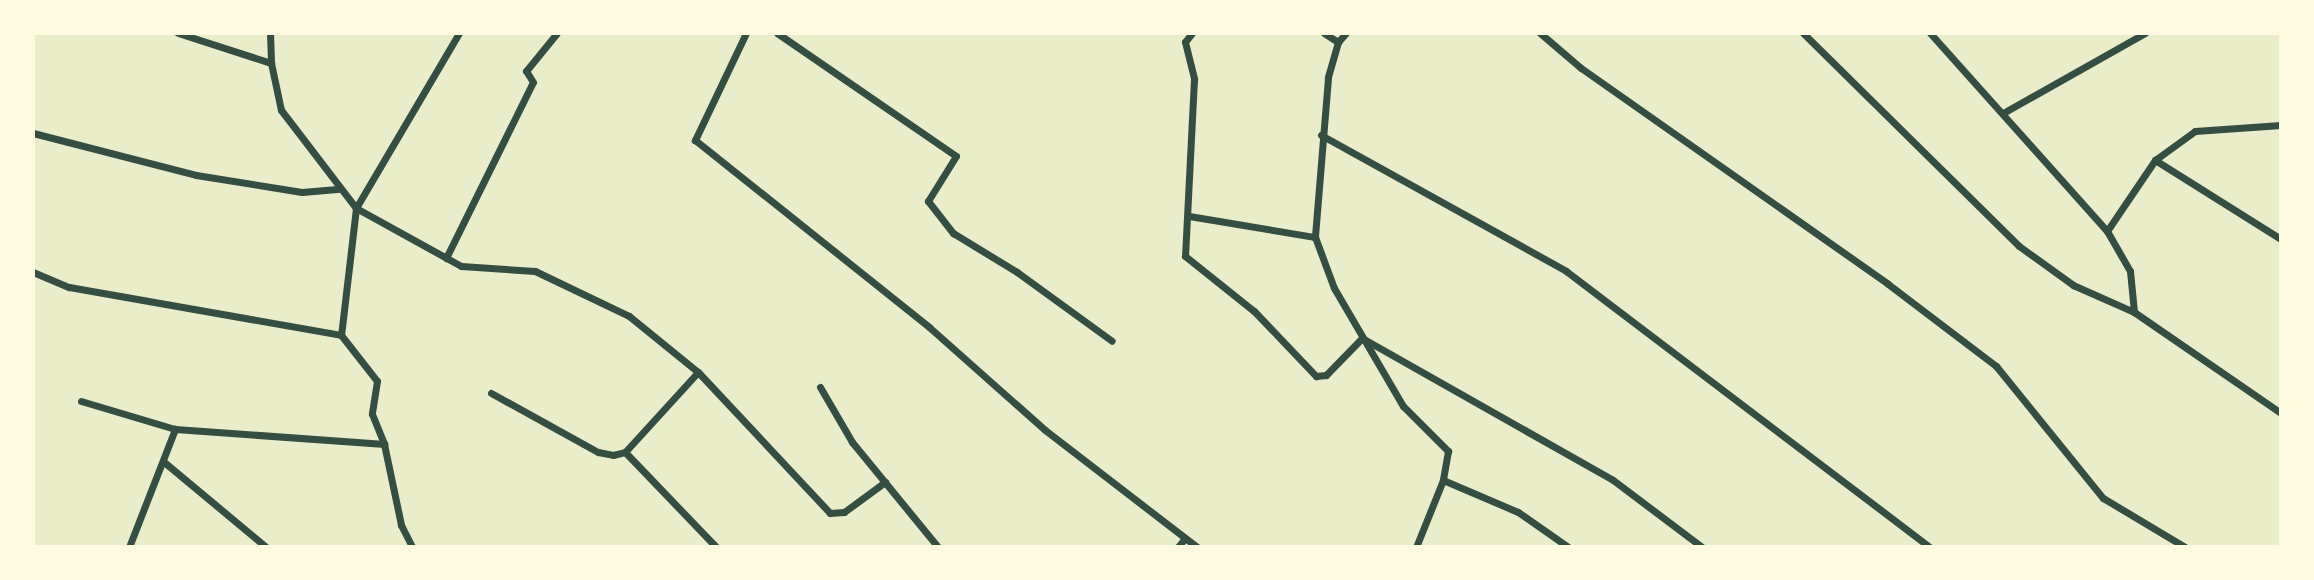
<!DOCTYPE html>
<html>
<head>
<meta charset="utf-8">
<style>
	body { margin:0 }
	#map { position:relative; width:2314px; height:580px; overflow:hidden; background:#e9edc9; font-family:"Source Sans 3",sans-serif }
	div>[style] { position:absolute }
	.minor>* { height:7px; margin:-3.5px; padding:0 3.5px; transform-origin:3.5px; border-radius:3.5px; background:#344e41 }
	span { translate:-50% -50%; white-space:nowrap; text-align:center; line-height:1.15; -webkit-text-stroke:5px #fefae0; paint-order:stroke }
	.frame { position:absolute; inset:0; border:35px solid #fefae0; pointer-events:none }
</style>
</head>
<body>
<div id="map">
	<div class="minor">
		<i style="left:178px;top:33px;width:98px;rotate:17.9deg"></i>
		<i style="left:270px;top:33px;width:30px;rotate:88deg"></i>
		<i style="left:271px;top:63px;width:48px;rotate:78deg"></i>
		<i style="left:281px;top:110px;width:123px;rotate:52.6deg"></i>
		<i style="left:356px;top:208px;width:128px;rotate:96.7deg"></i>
		<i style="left:341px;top:335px;width:58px;rotate:52deg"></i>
		<i style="left:377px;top:381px;width:33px;rotate:99deg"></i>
		<i style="left:372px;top:414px;width:32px;rotate:68deg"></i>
		<i style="left:384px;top:444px;width:83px;rotate:78.1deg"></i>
		<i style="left:401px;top:525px;width:25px;rotate:63deg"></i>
		<i style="left:459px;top:33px;width:203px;rotate:120.5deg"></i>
		<i style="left:356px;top:208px;width:120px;rotate:28.9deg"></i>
		<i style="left:461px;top:266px;width:74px;rotate:3.9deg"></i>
		<i style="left:535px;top:271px;width:104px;rotate:25.6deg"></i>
		<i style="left:629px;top:316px;width:89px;rotate:39.1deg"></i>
		<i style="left:698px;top:372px;width:193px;rotate:46.9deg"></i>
		<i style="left:830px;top:513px;width:14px;rotate:-4deg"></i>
		<i style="left:844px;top:512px;width:51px;rotate:-36.2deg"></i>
		<i style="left:746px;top:33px;width:119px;rotate:115.5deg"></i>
		<i style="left:695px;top:140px;width:300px;rotate:38.6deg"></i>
		<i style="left:929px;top:327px;width:155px;rotate:41.6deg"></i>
		<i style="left:1045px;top:430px;width:192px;rotate:37.6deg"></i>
		<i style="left:777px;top:33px;width:217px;rotate:34.5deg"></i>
		<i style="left:956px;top:156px;width:53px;rotate:121.9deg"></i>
		<i style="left:928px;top:201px;width:41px;rotate:52deg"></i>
		<i style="left:953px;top:233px;width:75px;rotate:31.4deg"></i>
		<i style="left:1017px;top:272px;width:117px;rotate:36deg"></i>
		<i style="left:1192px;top:33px;width:11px;rotate:128deg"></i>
		<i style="left:1185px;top:42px;width:38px;rotate:76deg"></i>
		<i style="left:1194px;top:79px;width:177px;rotate:92.9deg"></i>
		<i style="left:1185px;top:256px;width:88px;rotate:38.6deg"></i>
		<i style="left:1254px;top:311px;width:90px;rotate:46.4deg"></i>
		<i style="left:1316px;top:376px;width:10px;rotate:-6deg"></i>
		<i style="left:1326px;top:375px;width:52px;rotate:-45.8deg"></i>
		<i style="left:1362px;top:338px;width:288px;rotate:29.5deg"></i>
		<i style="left:1613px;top:480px;width:111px;rotate:37deg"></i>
		<i style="left:1324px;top:33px;width:17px;rotate:33deg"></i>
		<i style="left:1346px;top:33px;width:12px;rotate:132deg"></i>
		<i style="left:1338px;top:42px;width:37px;rotate:106deg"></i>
		<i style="left:1328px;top:78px;width:160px;rotate:94.7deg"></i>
		<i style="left:1315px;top:237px;width:54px;rotate:69.6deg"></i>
		<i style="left:1334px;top:288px;width:137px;rotate:59.7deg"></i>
		<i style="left:1403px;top:406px;width:64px;rotate:45deg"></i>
		<i style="left:1448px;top:451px;width:29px;rotate:100deg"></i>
		<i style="left:1443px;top:480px;width:72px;rotate:111.9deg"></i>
		<i style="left:1540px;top:33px;width:54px;rotate:40.5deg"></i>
		<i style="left:1581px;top:68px;width:375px;rotate:35.1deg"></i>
		<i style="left:1888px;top:284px;width:136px;rotate:37.2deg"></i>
		<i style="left:1996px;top:366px;width:170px;rotate:51deg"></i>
		<i style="left:2103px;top:498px;width:96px;rotate:30.9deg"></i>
		<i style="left:1803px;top:33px;width:303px;rotate:44.6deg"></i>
		<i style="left:2019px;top:246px;width:67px;rotate:35.8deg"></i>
		<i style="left:2073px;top:285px;width:67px;rotate:23.9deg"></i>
		<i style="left:2134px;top:312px;width:178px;rotate:34.5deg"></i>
		<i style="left:1930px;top:33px;width:266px;rotate:48.2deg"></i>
		<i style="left:2107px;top:231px;width:46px;rotate:60.1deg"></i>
		<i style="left:2130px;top:271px;width:41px;rotate:84.4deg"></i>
		<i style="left:2003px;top:113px;width:163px;rotate:-29.4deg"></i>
		<i style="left:33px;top:133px;width:168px;rotate:14.4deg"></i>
		<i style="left:196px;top:175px;width:107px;rotate:9.1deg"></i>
		<i style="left:302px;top:192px;width:38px;rotate:-5deg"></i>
		<i style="left:1321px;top:135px;width:280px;rotate:29deg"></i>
		<i style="left:1566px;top:271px;width:456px;rotate:37.2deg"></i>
		<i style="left:2155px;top:160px;width:149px;rotate:32.1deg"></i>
		<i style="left:1189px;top:216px;width:128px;rotate:9.5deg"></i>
		<i style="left:2107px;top:231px;width:86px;rotate:-55.9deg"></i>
		<i style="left:2155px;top:160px;width:49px;rotate:-35.9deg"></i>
		<i style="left:2195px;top:131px;width:86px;rotate:-4deg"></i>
		<i style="left:446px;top:258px;width:196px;rotate:-63.7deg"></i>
		<i style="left:533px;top:82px;width:13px;rotate:-122deg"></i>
		<i style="left:526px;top:71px;width:49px;rotate:-50.8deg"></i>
		<i style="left:33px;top:272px;width:39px;rotate:23deg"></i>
		<i style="left:69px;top:287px;width:276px;rotate:10deg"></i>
		<i style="left:820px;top:387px;width:64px;rotate:59.8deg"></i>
		<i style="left:852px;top:442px;width:136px;rotate:50.7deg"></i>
		<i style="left:491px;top:393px;width:122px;rotate:28.9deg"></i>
		<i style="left:598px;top:452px;width:15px;rotate:11deg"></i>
		<i style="left:613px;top:455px;width:12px;rotate:-14deg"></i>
		<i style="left:625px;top:452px;width:108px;rotate:-47.6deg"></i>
		<i style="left:81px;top:401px;width:98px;rotate:16.6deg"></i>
		<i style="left:175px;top:429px;width:210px;rotate:4.1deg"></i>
		<i style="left:625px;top:452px;width:132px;rotate:46.2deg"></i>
		<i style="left:164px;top:462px;width:133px;rotate:39.8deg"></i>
		<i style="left:1443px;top:480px;width:82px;rotate:23.1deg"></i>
		<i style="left:1518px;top:512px;width:61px;rotate:35deg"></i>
		<i style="left:129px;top:547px;width:127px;rotate:-68.7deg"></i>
		<i style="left:1178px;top:547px;width:11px;rotate:-52deg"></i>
	</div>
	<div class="frame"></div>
</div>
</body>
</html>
